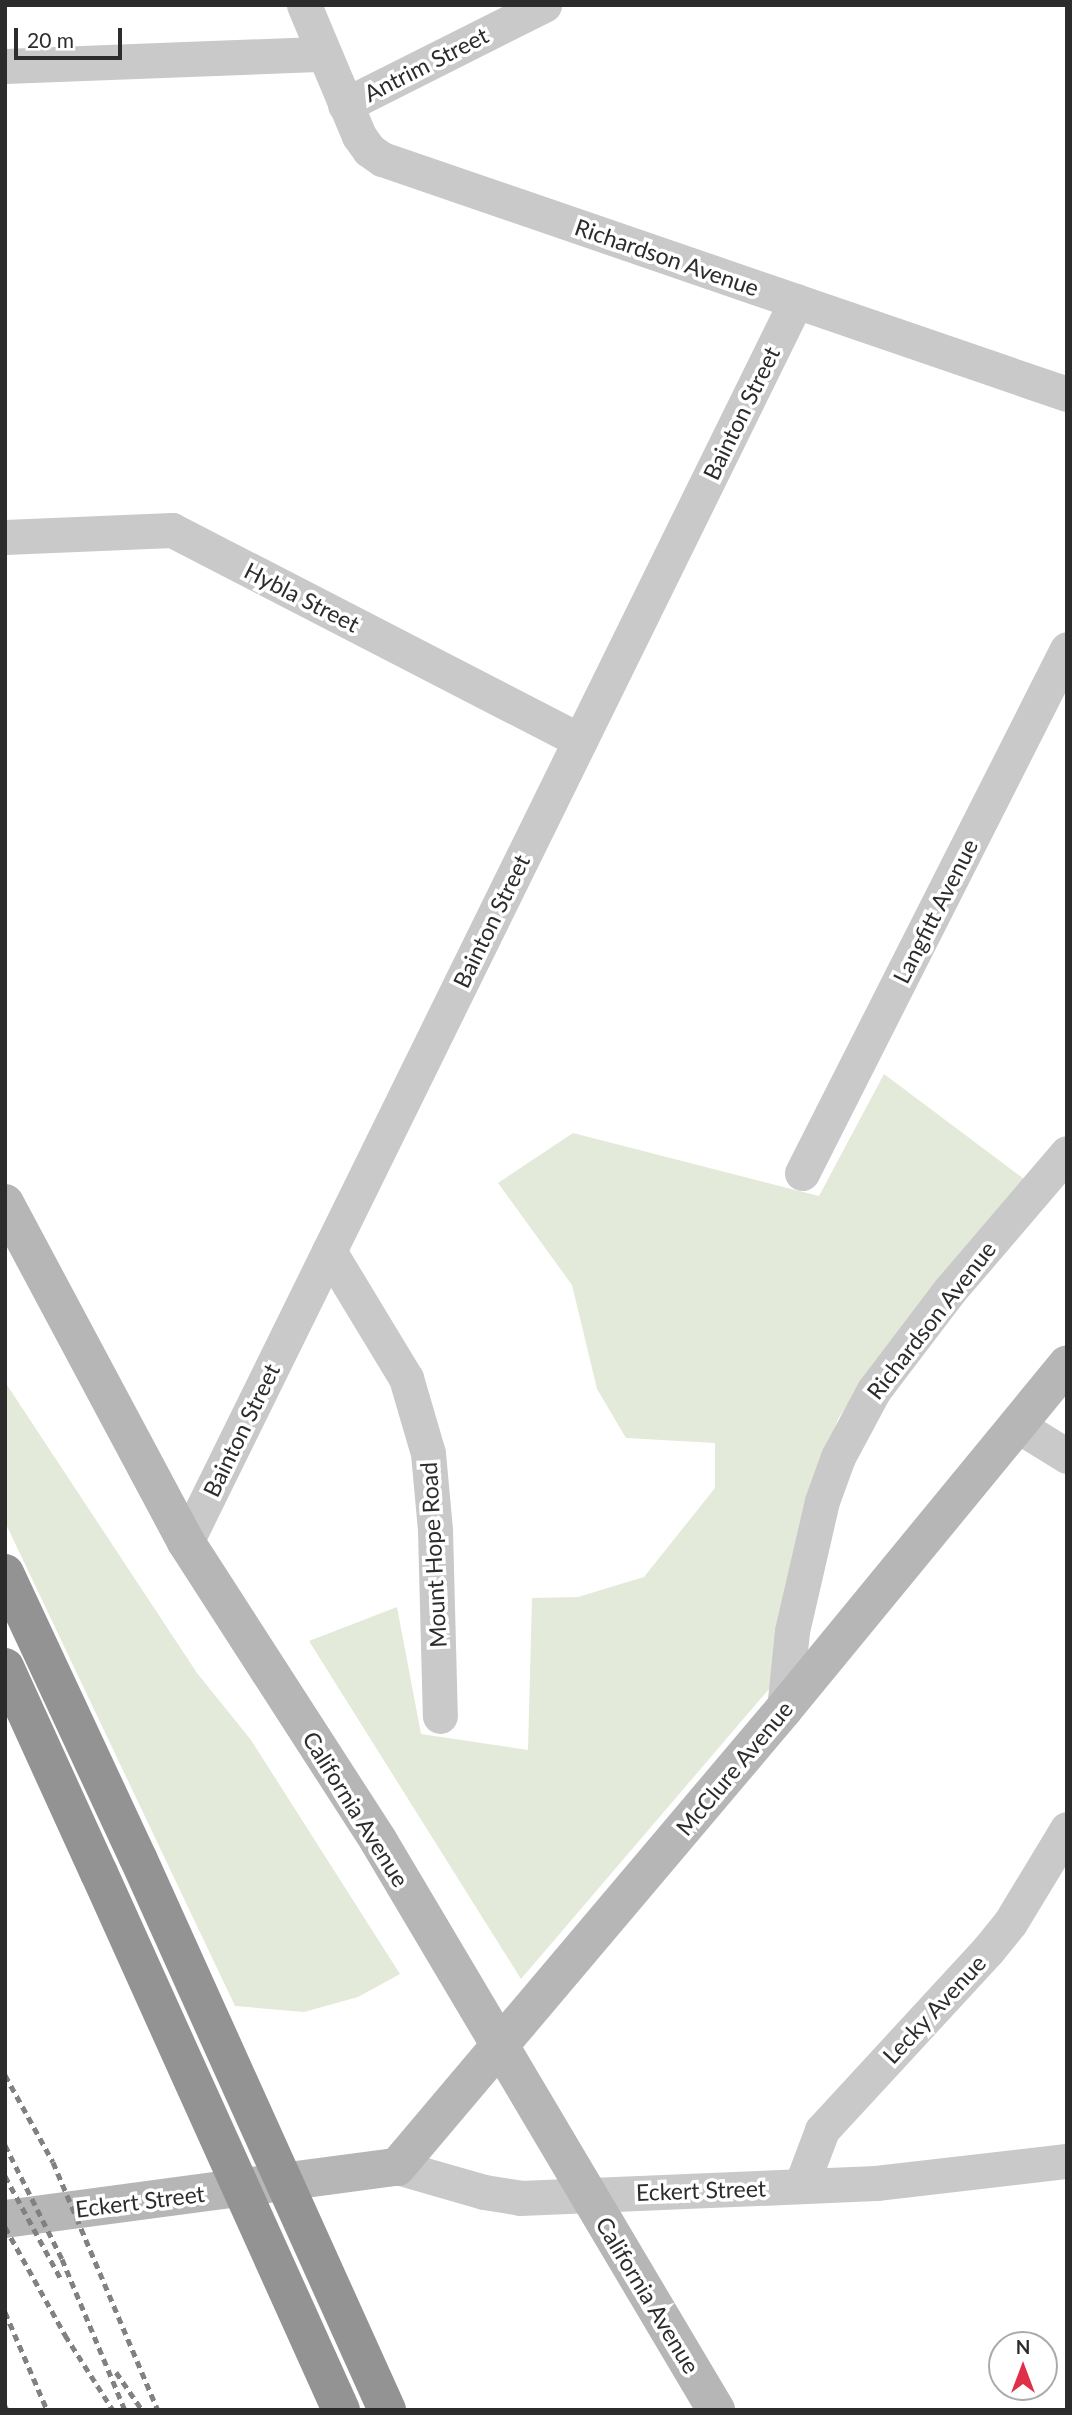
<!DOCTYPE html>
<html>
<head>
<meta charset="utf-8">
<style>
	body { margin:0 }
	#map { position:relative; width:1072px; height:2415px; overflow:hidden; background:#fff; font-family:Lato,sans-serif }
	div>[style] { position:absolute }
	.green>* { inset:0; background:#e3ead9 }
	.street>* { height:35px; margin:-17.5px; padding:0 17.5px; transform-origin:17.5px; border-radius:17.5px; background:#c9c9c9 }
	.secondary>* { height:38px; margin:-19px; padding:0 19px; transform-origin:19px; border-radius:19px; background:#b6b6b6 }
	.highway>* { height:38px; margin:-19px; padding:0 19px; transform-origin:19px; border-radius:19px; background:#939393 }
	.rail>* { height:5px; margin-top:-2.5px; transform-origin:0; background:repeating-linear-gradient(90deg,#818181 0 7px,transparent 0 12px) }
	.secondary-bridge>* { height:38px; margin:-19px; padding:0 19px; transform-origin:19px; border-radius:19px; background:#b6b6b6 }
	.highway-bridge>* { height:38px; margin:-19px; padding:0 19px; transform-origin:19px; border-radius:19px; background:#939393 }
	span { translate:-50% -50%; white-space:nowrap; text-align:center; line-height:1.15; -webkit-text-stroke:7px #fff; paint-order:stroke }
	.street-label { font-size:23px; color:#2c2c2c }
	.frame { position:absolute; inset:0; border:7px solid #2c2c2c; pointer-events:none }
	.north { position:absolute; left:988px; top:2331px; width:70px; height:70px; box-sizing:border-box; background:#fff; border:2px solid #ababab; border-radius:50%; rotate:0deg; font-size:19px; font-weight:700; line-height:28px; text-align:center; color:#2c2c2c }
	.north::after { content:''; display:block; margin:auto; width:24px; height:32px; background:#e03049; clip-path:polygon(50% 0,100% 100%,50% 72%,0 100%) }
	.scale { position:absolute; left:14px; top:28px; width:108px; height:32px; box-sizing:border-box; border:4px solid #2c2c2c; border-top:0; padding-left:9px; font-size:21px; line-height:24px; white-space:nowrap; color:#2c2c2c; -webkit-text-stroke:5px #fff; paint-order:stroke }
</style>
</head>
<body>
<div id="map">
	<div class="green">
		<i style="clip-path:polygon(884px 1074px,1024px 1179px,870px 1370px,838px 1419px,805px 1504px,775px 1682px,521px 1979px,309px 1641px,397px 1607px,421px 1734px,528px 1750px,532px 1598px,578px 1597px,644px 1577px,715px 1488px,715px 1443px,626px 1438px,597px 1389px,572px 1285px,498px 1183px,573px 1133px,819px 1196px)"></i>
		<i style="clip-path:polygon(5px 1382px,197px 1673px,251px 1740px,400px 1974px,358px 1997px,304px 2012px,235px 2006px,5px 1522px)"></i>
	</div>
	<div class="street">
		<i style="left:304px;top:5px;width:142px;rotate:67.2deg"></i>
		<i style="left:359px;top:136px;width:17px;rotate:54deg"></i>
		<i style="left:369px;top:150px;width:16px;rotate:35deg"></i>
		<i style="left:382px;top:159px;width:724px;rotate:18.94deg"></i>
		<i style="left:5px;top:66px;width:319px;rotate:-2.2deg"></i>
		<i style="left:345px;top:105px;width:223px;rotate:-26.7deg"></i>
		<i style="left:5px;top:537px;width:167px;rotate:-2.4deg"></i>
		<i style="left:172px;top:530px;width:459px;rotate:27.3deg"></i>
		<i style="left:802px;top:1173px;width:587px;rotate:-63.17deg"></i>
		<i style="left:329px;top:1251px;width:149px;rotate:58.8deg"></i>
		<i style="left:406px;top:1378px;width:78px;rotate:73.7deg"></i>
		<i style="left:428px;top:1453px;width:77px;rotate:84.8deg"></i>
		<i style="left:435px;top:1530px;width:186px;rotate:88.5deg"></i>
		<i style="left:1017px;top:1425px;width:59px;rotate:31.8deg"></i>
		<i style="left:186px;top:1542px;width:1383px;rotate:-63.82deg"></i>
		<i style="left:784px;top:1709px;width:78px;rotate:-84.1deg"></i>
		<i style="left:792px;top:1631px;width:133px;rotate:-77deg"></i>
		<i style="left:822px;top:1501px;width:47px;rotate:-70deg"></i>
		<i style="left:838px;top:1457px;width:76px;rotate:-61.8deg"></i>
		<i style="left:874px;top:1390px;width:126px;rotate:-52.8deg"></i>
		<i style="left:950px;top:1290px;width:180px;rotate:-49.5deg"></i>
		<i style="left:397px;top:2167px;width:91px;rotate:16deg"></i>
		<i style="left:484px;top:2192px;width:36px;rotate:9deg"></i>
		<i style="left:520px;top:2198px;width:356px;rotate:-2.4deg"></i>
		<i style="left:876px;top:2183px;width:192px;rotate:-6.6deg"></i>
		<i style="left:801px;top:2186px;width:60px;rotate:-69.4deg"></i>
		<i style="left:822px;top:2130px;width:245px;rotate:-47.3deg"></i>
		<i style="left:988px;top:1950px;width:35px;rotate:-51deg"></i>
		<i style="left:1010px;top:1923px;width:110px;rotate:-58.8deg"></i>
	</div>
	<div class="secondary">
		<i style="left:5px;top:1203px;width:384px;rotate:61.9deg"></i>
		<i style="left:186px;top:1542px;width:354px;rotate:57.2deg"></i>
		<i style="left:5px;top:2219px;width:395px;rotate:-7.6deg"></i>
		<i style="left:397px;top:2167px;width:600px;rotate:-49.8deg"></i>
		<i style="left:784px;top:1709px;width:446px;rotate:-50.6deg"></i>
	</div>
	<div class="highway">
		<i style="left:5px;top:1573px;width:315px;rotate:65deg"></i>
		<i style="left:5px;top:1667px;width:226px;rotate:65.5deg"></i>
	</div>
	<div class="rail">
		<i style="left:5px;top:2075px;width:99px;rotate:61.1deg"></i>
		<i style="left:53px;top:2162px;width:269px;rotate:67.1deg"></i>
		<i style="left:5px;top:2145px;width:127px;rotate:63.4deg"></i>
		<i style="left:62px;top:2259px;width:164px;rotate:67.4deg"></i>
		<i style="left:5px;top:2176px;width:117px;rotate:61.5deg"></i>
		<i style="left:5px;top:2227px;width:124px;rotate:60.9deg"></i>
		<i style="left:65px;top:2335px;width:89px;rotate:57.4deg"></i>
		<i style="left:5px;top:2312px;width:107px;rotate:66.8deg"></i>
		<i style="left:116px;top:2372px;width:46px;rotate:55.6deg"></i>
		<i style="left:5px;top:2406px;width:4px;rotate:63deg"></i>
	</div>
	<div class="secondary-bridge">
		<i style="left:378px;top:1840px;width:663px;rotate:59.33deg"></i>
	</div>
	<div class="highway-bridge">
		<i style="left:138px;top:1858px;width:606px;rotate:65.72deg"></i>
		<i style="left:99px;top:1873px;width:589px;rotate:65.74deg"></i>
	</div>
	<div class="street-label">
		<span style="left:426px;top:64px;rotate:-27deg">Antrim Street</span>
		<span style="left:667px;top:257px;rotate:19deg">Richardson Avenue</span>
		<span style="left:741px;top:413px;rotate:-64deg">Bainton Street</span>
		<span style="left:302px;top:597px;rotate:27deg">Hybla Street</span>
		<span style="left:935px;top:911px;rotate:-63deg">Langfitt Avenue</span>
		<span style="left:491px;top:921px;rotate:-64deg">Bainton Street</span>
		<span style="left:931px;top:1320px;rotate:-52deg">Richardson Avenue</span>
		<span style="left:241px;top:1430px;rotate:-64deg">Bainton Street</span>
		<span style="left:433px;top:1555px;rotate:-93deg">Mount Hope Road</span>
		<span style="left:734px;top:1768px;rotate:-50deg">McClure Avenue</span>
		<span style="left:356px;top:1809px;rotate:58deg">California Avenue</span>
		<span style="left:934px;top:2009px;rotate:-47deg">Lecky Avenue</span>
		<span style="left:701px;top:2190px;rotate:-2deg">Eckert Street</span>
		<span style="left:140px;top:2201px;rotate:-7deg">Eckert Street</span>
		<span style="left:648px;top:2295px;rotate:59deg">California Avenue</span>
	</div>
	<div class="frame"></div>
	<div class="north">N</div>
	<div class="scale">20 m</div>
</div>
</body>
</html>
